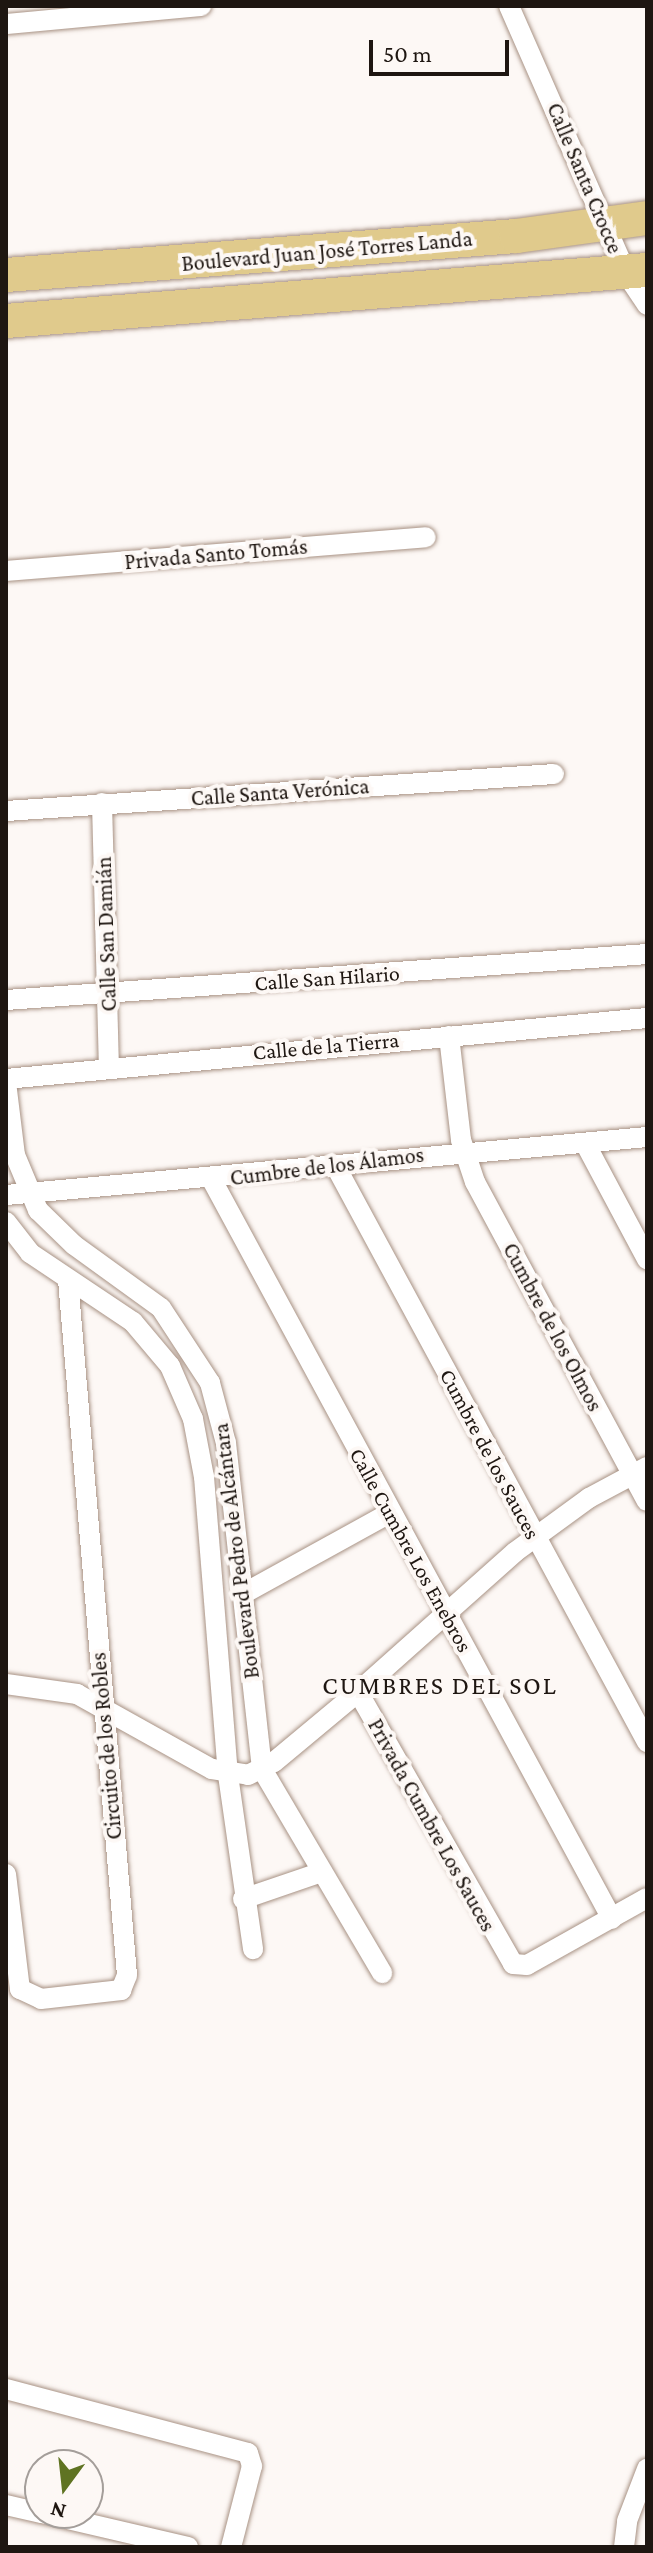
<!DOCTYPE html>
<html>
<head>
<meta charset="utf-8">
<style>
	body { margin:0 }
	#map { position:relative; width:653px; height:2553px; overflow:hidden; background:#fdf8f5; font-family:"Crimson Pro",serif }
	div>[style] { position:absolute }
	.roads { filter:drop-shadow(0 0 2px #a89284) drop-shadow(0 0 2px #a89284) }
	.street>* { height:20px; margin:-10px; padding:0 10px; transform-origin:10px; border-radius:10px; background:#fff }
	.primary>* { height:34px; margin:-17px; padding:0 17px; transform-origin:17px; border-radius:17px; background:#e0ca8c }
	span { translate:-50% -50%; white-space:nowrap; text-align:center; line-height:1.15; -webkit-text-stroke:8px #fdf8f5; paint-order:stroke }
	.street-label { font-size:22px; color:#1e1611 }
	.quarter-label { font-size:26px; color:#1e1611; letter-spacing:2px }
	.frame { position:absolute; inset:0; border:8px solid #1e1611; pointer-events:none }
	.north { position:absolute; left:24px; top:2449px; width:80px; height:80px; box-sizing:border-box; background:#fdf8f5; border:2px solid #a49e9a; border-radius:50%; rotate:195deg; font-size:22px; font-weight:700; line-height:32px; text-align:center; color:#1e1611 }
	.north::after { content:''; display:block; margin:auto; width:28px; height:36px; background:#5f7322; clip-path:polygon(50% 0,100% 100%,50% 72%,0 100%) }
	.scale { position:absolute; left:369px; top:40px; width:140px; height:36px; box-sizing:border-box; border:4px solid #1e1611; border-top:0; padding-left:10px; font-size:24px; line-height:28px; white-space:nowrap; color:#1e1611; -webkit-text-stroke:6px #fdf8f5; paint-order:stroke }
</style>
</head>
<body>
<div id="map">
	<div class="roads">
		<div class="street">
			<i style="left:509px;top:6px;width:294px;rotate:66.3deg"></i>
			<i style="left:627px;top:275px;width:36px;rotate:56deg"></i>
			<i style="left:6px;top:24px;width:196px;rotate:-5.3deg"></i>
			<i style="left:6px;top:571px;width:421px;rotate:-4.6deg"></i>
			<i style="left:102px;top:803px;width:263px;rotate:88.5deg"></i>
			<i style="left:6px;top:811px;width:549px;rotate:-3.86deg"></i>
			<i style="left:6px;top:1000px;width:643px;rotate:-4.1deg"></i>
			<i style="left:449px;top:1036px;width:105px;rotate:83.4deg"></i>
			<i style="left:461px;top:1140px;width:44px;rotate:71.6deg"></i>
			<i style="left:475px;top:1182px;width:362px;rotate:61.7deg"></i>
			<i style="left:6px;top:1079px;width:644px;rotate:-5.44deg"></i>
			<i style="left:6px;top:1082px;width:74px;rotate:83deg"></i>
			<i style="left:15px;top:1155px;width:60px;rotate:67.3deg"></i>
			<i style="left:38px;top:1210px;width:50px;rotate:44.2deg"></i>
			<i style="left:74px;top:1245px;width:107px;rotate:35.9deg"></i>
			<i style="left:161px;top:1308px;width:90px;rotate:56.8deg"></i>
			<i style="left:210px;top:1383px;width:62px;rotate:75.1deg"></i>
			<i style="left:226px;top:1443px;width:328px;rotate:83.7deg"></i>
			<i style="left:262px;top:1769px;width:237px;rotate:59.5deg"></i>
			<i style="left:585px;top:1143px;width:132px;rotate:61.9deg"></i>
			<i style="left:335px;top:1165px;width:656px;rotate:61.6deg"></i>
			<i style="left:212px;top:1180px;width:840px;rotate:61.57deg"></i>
			<i style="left:6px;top:1195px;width:644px;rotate:-5.17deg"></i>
			<i style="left:6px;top:1222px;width:39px;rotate:52deg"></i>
			<i style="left:30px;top:1253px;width:124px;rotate:33.8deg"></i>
			<i style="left:133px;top:1322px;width:57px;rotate:49.9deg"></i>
			<i style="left:170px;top:1366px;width:58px;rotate:66.5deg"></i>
			<i style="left:193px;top:1419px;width:59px;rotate:79.3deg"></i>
			<i style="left:204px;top:1477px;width:299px;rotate:85.4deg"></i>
			<i style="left:228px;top:1775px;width:176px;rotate:81.8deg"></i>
			<i style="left:243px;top:1594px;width:168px;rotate:-28.9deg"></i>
			<i style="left:6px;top:1684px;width:72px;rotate:8deg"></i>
			<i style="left:77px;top:1694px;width:154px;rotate:29.1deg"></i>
			<i style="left:212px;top:1769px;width:36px;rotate:9deg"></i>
			<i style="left:248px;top:1775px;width:29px;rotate:-27deg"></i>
			<i style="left:274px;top:1762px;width:109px;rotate:-39.8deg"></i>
			<i style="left:358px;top:1692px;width:210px;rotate:-41.7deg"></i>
			<i style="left:515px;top:1552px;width:92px;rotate:-36.1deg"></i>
			<i style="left:589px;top:1498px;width:66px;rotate:-28.1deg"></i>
			<i style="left:358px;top:1692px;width:313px;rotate:60.3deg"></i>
			<i style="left:513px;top:1964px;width:14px;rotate:4deg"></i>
			<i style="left:527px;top:1965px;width:137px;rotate:-29.2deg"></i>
			<i style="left:6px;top:1874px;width:116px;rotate:83.1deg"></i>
			<i style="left:20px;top:1989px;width:23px;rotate:25deg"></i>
			<i style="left:41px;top:1999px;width:81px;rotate:-6.4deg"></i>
			<i style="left:121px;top:1990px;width:16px;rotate:-68deg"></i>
			<i style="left:127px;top:1975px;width:697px;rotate:-94.85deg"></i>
			<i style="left:243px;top:1899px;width:83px;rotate:-18.9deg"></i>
			<i style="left:6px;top:2389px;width:250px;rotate:14.8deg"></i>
			<i style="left:248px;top:2453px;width:14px;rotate:73deg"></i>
			<i style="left:252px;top:2466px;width:84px;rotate:104.5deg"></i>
			<i style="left:6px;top:2505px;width:35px;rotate:13deg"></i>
			<i style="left:42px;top:2513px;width:150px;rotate:13.1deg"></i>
			<i style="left:624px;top:2547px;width:26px;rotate:-83deg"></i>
			<i style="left:627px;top:2521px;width:56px;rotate:-69deg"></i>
		</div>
		<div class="primary">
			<i style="left:6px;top:275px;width:511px;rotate:-4.37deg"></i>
			<i style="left:516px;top:236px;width:132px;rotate:-7.8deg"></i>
			<i style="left:6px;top:321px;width:643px;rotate:-4.55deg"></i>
		</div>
	</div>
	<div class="street-label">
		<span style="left:585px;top:178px;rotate:67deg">Calle Santa Crocce</span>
		<span style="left:327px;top:251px;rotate:-5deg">Boulevard Juan José Torres Landa</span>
		<span style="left:216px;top:554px;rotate:-5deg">Privada Santo Tomás</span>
		<span style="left:280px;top:792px;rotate:-4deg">Calle Santa Verónica</span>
		<span style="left:106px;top:934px;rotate:-92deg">Calle San Damián</span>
		<span style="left:327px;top:978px;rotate:-4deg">Calle San Hilario</span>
		<span style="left:326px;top:1046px;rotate:-5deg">Calle de la Tierra</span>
		<span style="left:327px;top:1166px;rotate:-7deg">Cumbre de los Álamos</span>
		<span style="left:553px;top:1327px;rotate:62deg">Cumbre de los Olmos</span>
		<span style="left:490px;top:1454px;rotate:62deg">Cumbre de los Sauces</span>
		<span style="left:411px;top:1550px;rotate:61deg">Calle Cumbre Los Enebros</span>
		<span style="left:236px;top:1551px;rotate:-97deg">Boulevard Pedro de Alcántara</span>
		<span style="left:106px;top:1746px;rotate:-95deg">Circuito de los Robles</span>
		<span style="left:432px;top:1825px;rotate:61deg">Privada Cumbre Los Sauces</span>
	</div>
	<div class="quarter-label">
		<span style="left:440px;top:1686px">CUMBRES DEL SOL</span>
	</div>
	<div class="frame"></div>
	<div class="north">N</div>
	<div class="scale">50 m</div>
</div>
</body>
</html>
